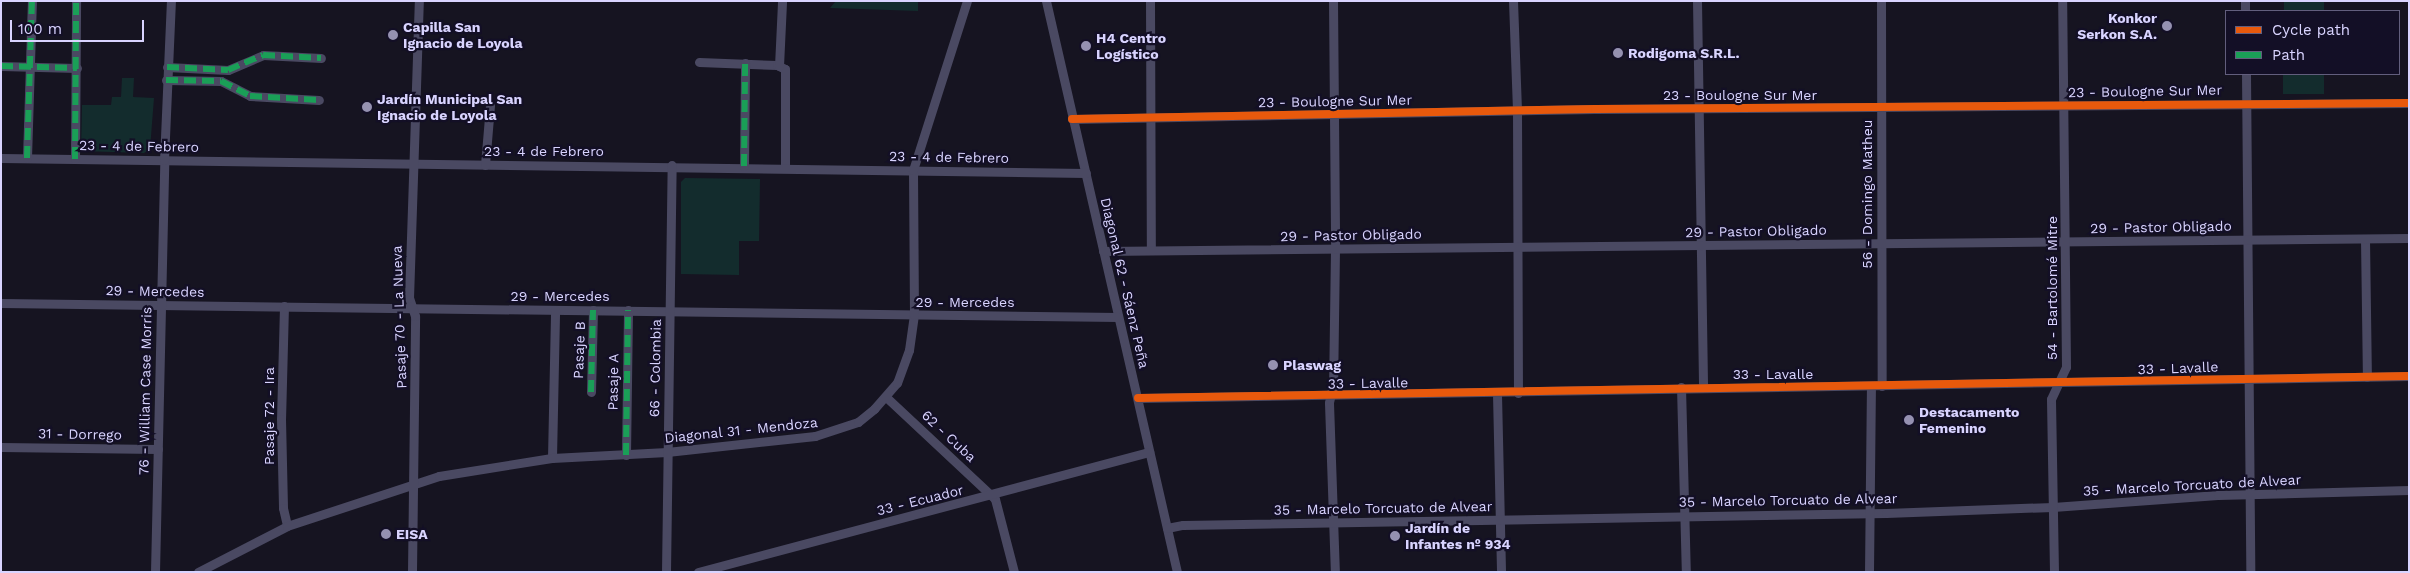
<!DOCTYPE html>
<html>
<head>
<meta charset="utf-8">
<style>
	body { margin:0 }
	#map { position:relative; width:2410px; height:573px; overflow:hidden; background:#161421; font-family:"Work Sans",sans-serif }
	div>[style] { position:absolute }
	.green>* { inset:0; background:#132c2d }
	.minor>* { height:9px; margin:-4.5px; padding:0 4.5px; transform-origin:4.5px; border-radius:4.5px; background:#4a4962 }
	.quiet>* { height:6px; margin-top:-3px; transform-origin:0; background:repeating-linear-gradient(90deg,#1a9f57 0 12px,transparent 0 18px) }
	.cycleway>* { height:8px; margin:-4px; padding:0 4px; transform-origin:4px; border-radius:4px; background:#e8590c }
	.dots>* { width:14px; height:14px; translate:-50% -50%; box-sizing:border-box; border:2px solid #130f26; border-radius:50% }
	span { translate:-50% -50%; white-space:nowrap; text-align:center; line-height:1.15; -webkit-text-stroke:4.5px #130f26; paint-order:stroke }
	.poi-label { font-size:14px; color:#d9d4ff; font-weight:700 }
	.right { translate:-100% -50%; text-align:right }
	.left { translate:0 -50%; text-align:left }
	.street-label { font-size:14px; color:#d9d4ff }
	.frame { position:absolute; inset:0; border:2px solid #d9d4ff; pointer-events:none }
	.legend { position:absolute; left:2225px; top:10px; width:175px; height:65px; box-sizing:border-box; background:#130f26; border:1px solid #625e7d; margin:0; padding:6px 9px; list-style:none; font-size:15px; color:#d9d4ff }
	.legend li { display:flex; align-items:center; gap:10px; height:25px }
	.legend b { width:25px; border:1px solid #625e7d }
	.scale { position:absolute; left:10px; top:20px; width:134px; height:22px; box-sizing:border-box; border:2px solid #d9d4ff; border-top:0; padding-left:6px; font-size:15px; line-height:18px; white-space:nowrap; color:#d9d4ff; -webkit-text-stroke:4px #130f26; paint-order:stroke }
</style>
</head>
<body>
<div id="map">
	<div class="green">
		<i style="clip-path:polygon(836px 1px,918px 1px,918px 11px,830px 8px)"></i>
		<i style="clip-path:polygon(2284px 1px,2324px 1px,2324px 11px,2284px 11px)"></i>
		<i style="clip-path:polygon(2283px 74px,2324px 74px,2324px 94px,2283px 94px)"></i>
		<i style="clip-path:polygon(122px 78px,134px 78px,133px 97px,154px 98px,150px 149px,144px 153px,81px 151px,82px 105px,111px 105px,112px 97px,121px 97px)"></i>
		<i style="clip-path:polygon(685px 178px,760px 179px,759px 241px,739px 241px,739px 275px,681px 274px,681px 182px)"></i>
	</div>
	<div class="minor">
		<i style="left:1046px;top:1px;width:586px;rotate:77.08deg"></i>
		<i style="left:1150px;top:1px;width:249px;rotate:89.8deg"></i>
		<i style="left:1333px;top:1px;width:248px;rotate:89.5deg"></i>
		<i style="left:1335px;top:249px;width:136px;rotate:90.8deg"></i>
		<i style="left:1333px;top:385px;width:18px;rotate:103deg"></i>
		<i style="left:1329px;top:403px;width:169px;rotate:88deg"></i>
		<i style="left:1513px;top:1px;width:110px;rotate:87.9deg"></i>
		<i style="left:1517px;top:111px;width:282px;rotate:89.8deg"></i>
		<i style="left:1697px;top:1px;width:386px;rotate:89.1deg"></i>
		<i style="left:1881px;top:1px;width:385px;rotate:89.9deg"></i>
		<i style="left:2245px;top:1px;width:10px;rotate:90deg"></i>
		<i style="left:699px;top:62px;width:78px;rotate:2.2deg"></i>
		<i style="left:777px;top:65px;width:9px;rotate:27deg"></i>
		<i style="left:785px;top:69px;width:97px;rotate:90deg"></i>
		<i style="left:1px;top:66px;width:76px;rotate:1.5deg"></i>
		<i style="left:779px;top:66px;width:64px;rotate:-87.3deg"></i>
		<i style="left:167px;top:67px;width:61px;rotate:2.8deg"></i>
		<i style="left:228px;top:70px;width:38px;rotate:-23deg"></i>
		<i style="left:263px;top:55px;width:58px;rotate:3deg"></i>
		<i style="left:2246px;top:74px;width:498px;rotate:89.5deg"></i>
		<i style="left:166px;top:80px;width:55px;rotate:1deg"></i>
		<i style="left:221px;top:81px;width:33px;rotate:27deg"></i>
		<i style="left:250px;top:96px;width:69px;rotate:3.3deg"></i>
		<i style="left:1072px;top:119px;width:523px;rotate:-1.1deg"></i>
		<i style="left:1595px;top:109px;width:814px;rotate:-0.42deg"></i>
		<i style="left:1px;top:158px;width:1085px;rotate:0.79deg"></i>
		<i style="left:27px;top:158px;width:157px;rotate:-88.2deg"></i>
		<i style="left:75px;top:159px;width:158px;rotate:-89.6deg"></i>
		<i style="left:485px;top:165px;width:60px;rotate:-85.2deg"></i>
		<i style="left:744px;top:166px;width:103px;rotate:-89.4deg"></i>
		<i style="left:2365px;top:239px;width:138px;rotate:89.2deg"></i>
		<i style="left:1103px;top:251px;width:1306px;rotate:-0.57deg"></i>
		<i style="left:1px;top:303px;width:1117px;rotate:0.72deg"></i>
		<i style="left:284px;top:306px;width:113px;rotate:91.5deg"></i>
		<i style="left:281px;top:419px;width:89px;rotate:88.7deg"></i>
		<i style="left:283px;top:508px;width:18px;rotate:77deg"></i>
		<i style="left:1681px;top:387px;width:185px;rotate:88.5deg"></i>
		<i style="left:591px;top:392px;width:82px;rotate:-88.6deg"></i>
		<i style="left:1497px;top:394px;width:178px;rotate:88.7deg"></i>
		<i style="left:886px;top:397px;width:149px;rotate:43.1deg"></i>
		<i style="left:995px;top:499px;width:75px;rotate:75.4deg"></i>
		<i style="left:1138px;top:398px;width:1271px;rotate:-0.99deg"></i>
		<i style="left:1px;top:447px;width:157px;rotate:0.7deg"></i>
		<i style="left:626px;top:455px;width:145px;rotate:-89.2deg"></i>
		<i style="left:552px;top:458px;width:148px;rotate:-88.8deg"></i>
		<i style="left:1167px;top:528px;width:16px;rotate:-11deg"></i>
		<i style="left:1183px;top:525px;width:703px;rotate:-0.98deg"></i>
		<i style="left:1886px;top:513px;width:167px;rotate:-2.1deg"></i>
		<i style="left:2053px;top:507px;width:165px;rotate:-4.2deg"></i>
		<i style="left:2218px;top:495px;width:191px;rotate:-1.5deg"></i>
		<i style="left:155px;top:572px;width:412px;rotate:-88.7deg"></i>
		<i style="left:164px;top:160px;width:159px;rotate:-87.5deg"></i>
		<i style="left:198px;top:572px;width:100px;rotate:-27.3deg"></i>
		<i style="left:287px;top:526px;width:160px;rotate:-18.2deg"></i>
		<i style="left:439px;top:476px;width:114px;rotate:-9.1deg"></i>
		<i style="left:552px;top:458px;width:115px;rotate:-3deg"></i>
		<i style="left:667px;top:452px;width:149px;rotate:-6.2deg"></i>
		<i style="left:815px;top:436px;width:45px;rotate:-18deg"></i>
		<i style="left:858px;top:422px;width:21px;rotate:-39deg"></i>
		<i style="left:874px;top:409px;width:35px;rotate:-49deg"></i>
		<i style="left:897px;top:383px;width:35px;rotate:-70deg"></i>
		<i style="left:909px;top:350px;width:35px;rotate:-82deg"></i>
		<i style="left:914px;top:315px;width:145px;rotate:-90.4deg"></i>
		<i style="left:913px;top:170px;width:177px;rotate:-72.3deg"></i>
		<i style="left:412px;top:572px;width:256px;rotate:-89.3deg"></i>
		<i style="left:415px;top:316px;width:19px;rotate:-108deg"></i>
		<i style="left:409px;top:298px;width:297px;rotate:-88.1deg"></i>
		<i style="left:666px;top:572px;width:407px;rotate:-89.2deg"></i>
		<i style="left:698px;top:572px;width:467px;rotate:-14.9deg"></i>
		<i style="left:1869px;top:572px;width:185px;rotate:-89.4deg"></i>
		<i style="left:2054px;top:572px;width:173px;rotate:-91deg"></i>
		<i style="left:2051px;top:399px;width:35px;rotate:-65deg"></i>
		<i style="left:2066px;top:367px;width:366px;rotate:-90.6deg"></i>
	</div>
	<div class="quiet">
		<i style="left:1px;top:66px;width:76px;rotate:1.5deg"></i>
		<i style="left:167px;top:67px;width:61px;rotate:2.8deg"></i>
		<i style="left:228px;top:70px;width:38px;rotate:-23deg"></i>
		<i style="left:263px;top:55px;width:58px;rotate:3deg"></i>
		<i style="left:166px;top:80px;width:55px;rotate:1deg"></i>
		<i style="left:221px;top:81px;width:33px;rotate:27deg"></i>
		<i style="left:250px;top:96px;width:69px;rotate:3.3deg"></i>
		<i style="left:27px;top:158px;width:157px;rotate:-88.2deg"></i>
		<i style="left:75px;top:159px;width:158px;rotate:-89.6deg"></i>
		<i style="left:744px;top:166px;width:103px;rotate:-89.4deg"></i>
		<i style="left:591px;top:392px;width:82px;rotate:-88.6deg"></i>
		<i style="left:626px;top:455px;width:145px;rotate:-89.2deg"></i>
	</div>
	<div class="cycleway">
		<i style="left:1072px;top:119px;width:523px;rotate:-1.1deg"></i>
		<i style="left:1595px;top:109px;width:814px;rotate:-0.42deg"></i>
		<i style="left:1138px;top:398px;width:1271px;rotate:-0.99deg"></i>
	</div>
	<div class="dots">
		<i style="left:2167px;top:26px;background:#9591b1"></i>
		<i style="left:393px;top:35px;background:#9591b1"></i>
		<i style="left:1086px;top:46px;background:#9591b1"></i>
		<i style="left:1618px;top:53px;background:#9591b1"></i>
		<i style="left:367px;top:107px;background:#9591b1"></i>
		<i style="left:1273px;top:365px;background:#9591b1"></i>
		<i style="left:1909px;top:420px;background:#9591b1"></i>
		<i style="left:386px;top:534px;background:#9591b1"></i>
		<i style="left:1395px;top:536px;background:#9591b1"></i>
	</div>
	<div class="poi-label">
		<span class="right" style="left:2157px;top:26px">Konkor<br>Serkon S.A.</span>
		<span class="left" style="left:403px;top:35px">Capilla San<br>Ignacio de Loyola</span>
		<span class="left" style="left:1096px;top:46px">H4 Centro<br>Logístico</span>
		<span class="left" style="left:1628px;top:53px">Rodigoma S.R.L.</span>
		<span class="left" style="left:377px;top:107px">Jardín Municipal San<br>Ignacio de Loyola</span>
		<span class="left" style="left:1283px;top:365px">Plaswag</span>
		<span class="left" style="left:1919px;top:420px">Destacamento<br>Femenino</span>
		<span class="left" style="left:1405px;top:536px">Jardín de<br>Infantes nº 934</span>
		<span class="left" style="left:396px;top:534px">EISA</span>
	</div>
	<div class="street-label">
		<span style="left:2145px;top:91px;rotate:-1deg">23 - Boulogne Sur Mer</span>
		<span style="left:1740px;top:95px">23 - Boulogne Sur Mer</span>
		<span style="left:1335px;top:101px;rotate:-1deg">23 - Boulogne Sur Mer</span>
		<span style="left:139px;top:146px;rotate:1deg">23 - 4 de Febrero</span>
		<span style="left:544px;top:151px">23 - 4 de Febrero</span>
		<span style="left:949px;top:157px;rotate:1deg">23 - 4 de Febrero</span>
		<span style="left:1867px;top:194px;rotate:-90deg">56 - Domingo Matheu</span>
		<span style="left:2161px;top:227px;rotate:-1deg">29 - Pastor Obligado</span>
		<span style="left:1756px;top:231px;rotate:-1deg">29 - Pastor Obligado</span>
		<span style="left:1351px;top:235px;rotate:-1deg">29 - Pastor Obligado</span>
		<span style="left:1125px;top:283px;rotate:77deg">Diagonal 62 - Sáenz Peña</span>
		<span style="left:2052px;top:288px;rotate:-90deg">54 - Bartolomé Mitre</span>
		<span style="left:155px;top:291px;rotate:1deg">29 - Mercedes</span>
		<span style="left:560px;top:296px">29 - Mercedes</span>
		<span style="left:965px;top:302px">29 - Mercedes</span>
		<span style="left:399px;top:317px;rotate:-92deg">Pasaje 70 - La Nueva</span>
		<span style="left:579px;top:350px;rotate:-88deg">Pasaje B</span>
		<span style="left:655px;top:368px;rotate:-89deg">66 - Colombia</span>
		<span style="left:2178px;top:368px;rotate:-2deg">33 - Lavalle</span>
		<span style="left:1773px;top:374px">33 - Lavalle</span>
		<span style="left:613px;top:382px;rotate:-89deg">Pasaje A</span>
		<span style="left:1368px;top:383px;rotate:-1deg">33 - Lavalle</span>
		<span style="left:145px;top:391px;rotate:-89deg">76 - William Case Morris</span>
		<span style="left:269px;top:416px;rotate:-90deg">Pasaje 72 - Ira</span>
		<span style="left:741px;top:430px;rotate:-6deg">Diagonal 31 - Mendoza</span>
		<span style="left:80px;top:434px;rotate:1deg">31 - Dorrego</span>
		<span style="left:949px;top:436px;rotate:43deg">62 - Cuba</span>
		<span style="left:2192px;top:485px;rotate:-3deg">35 - Marcelo Torcuato de Alvear</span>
		<span style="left:920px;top:500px;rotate:-14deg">33 - Ecuador</span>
		<span style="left:1788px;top:500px;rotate:-1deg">35 - Marcelo Torcuato de Alvear</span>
		<span style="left:1383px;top:508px;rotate:-1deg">35 - Marcelo Torcuato de Alvear</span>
	</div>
	<div class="frame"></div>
	<ul class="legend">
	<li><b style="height:6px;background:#e8590c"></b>Cycle path</li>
	<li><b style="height:6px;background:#1a9f57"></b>Path</li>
	</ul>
	<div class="scale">100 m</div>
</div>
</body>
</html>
